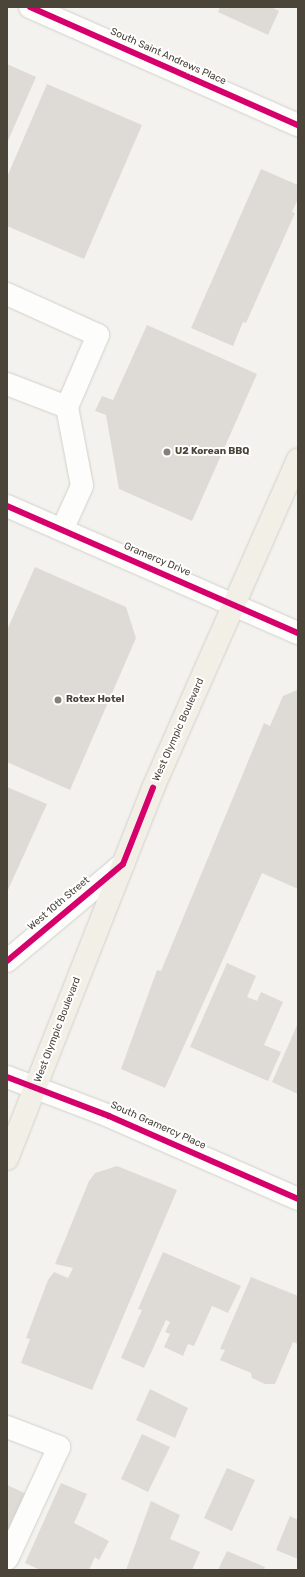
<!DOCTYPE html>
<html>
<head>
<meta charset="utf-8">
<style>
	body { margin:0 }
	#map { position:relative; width:305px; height:1577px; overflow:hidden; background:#f4f2ee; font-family:Rubik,sans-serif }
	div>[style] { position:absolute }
	.building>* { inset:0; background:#dedbd6 }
	.roads { filter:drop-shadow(0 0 1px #d2d0cb) drop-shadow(0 0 1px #d2d0cb) }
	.minor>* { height:22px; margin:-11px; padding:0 11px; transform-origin:11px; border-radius:11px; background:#fdfdfc }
	.major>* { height:22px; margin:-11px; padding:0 11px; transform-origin:11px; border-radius:11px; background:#f2efe6 }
	.cycleway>* { height:6px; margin:-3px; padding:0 3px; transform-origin:3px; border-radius:3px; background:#d6006c }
	.dots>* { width:11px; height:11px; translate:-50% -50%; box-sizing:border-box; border:2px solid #fff; border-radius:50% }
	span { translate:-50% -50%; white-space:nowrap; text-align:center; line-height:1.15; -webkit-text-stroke:4px #fff; paint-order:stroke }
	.street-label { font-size:10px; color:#4b4439 }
	.poi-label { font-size:10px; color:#4b4439; font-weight:700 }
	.left { translate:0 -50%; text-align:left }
	.frame { position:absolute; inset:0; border:8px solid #4b4439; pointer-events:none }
</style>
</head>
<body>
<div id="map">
	<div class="building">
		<i style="clip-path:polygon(220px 7px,271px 7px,279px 11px,268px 35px,218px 12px)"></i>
		<i style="clip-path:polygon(7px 64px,36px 77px,7px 143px)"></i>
		<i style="clip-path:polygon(47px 84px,142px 125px,84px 259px,7px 226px,7px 177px)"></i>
		<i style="clip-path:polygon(261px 169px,298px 185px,298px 199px,292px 212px,295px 213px,246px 323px,243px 322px,233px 346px,191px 328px)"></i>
		<i style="clip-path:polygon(147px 325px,257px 374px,192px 521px,119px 489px,106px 415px,95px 411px,102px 396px,113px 400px)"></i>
		<i style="clip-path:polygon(35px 567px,126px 607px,136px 638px,70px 790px,7px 762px,7px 630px)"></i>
		<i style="clip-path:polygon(297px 690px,298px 889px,262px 873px,165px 1088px,121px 1069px,157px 970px,161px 971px,264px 723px,270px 726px,283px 696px)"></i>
		<i style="clip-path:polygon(7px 787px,47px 804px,7px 892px)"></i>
		<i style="clip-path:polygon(227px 963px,256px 976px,247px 997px,257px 1001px,261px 992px,283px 1002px,264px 1045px,281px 1052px,268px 1081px,190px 1047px)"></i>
		<i style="clip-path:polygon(298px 1023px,298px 1094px,272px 1082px)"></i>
		<i style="clip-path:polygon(117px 1166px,177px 1190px,92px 1390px,21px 1363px,30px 1339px,26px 1338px,48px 1280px,54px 1272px,68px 1278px,73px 1268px,55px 1264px,89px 1181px,95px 1173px)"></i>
		<i style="clip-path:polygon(163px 1252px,241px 1286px,228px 1313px,212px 1306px,194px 1346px,188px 1344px,183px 1356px,164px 1347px,170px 1334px,165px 1332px,170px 1322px,166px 1320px,144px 1368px,121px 1358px,142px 1310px,138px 1309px)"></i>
		<i style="clip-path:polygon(251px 1277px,298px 1296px,298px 1344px,293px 1342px,275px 1384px,265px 1384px,252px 1378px,251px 1373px,220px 1360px,225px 1350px,220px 1349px)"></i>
		<i style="clip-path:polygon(150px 1389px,188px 1408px,175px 1438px,136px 1420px)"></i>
		<i style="clip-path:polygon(142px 1434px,170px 1447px,148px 1492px,121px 1479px)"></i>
		<i style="clip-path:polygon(227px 1468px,255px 1480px,232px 1531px,204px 1518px)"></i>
		<i style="clip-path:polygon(61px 1483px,87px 1494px,74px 1523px,109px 1541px,99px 1560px,95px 1557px,89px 1570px,40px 1570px,25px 1563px)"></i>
		<i style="clip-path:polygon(7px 1485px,29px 1495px,7px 1544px)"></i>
		<i style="clip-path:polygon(151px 1501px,180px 1515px,170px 1539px,200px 1552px,192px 1570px,126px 1570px)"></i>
		<i style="clip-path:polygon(290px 1516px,298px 1520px,298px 1559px,276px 1550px)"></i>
		<i style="clip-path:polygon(227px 1551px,265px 1567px,264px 1570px,218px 1570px)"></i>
	</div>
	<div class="roads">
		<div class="minor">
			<i style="left:30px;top:7px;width:293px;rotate:23.8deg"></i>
			<i style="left:7px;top:294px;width:100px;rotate:24.3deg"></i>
			<i style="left:98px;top:335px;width:78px;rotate:113.3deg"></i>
			<i style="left:67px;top:407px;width:80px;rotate:79.2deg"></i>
			<i style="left:82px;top:486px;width:48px;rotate:114.4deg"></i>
			<i style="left:7px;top:384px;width:64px;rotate:21deg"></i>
			<i style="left:7px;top:506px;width:318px;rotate:23.6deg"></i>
			<i style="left:7px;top:961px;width:151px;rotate:-39.9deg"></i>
			<i style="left:7px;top:1077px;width:109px;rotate:20.9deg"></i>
			<i style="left:109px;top:1116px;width:206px;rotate:23.7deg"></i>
			<i style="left:7px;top:1427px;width:56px;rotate:21deg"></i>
			<i style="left:59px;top:1447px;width:123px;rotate:114.9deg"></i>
		</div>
		<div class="major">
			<i style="left:7px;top:1159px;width:399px;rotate:-68.5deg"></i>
			<i style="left:153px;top:788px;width:359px;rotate:-66.2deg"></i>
		</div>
	</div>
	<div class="cycleway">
		<i style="left:30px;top:7px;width:293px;rotate:23.8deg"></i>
		<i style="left:7px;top:506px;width:318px;rotate:23.6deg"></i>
		<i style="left:7px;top:961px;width:151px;rotate:-39.9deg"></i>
		<i style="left:123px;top:864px;width:82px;rotate:-68.5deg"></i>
		<i style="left:7px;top:1077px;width:109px;rotate:20.9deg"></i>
		<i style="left:109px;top:1116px;width:206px;rotate:23.7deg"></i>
	</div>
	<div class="dots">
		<i style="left:167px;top:452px;background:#868178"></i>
		<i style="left:58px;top:700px;background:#868178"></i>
	</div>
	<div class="street-label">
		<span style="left:168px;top:57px;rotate:24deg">South Saint Andrews Place</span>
		<span style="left:157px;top:560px;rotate:23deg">Gramercy Drive</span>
		<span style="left:179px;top:730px;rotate:-66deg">West Olympic Boulevard</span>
		<span style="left:59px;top:904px;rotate:-40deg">West 10th Street</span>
		<span style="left:58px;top:1030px;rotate:-69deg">West Olympic Boulevard</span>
		<span style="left:158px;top:1126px;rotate:24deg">South Gramercy Place</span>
	</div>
	<div class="poi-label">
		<span class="left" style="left:175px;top:452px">U2 Korean BBQ</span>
		<span class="left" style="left:66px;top:700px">Rotex Hotel</span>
	</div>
	<div class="frame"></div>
</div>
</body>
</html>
